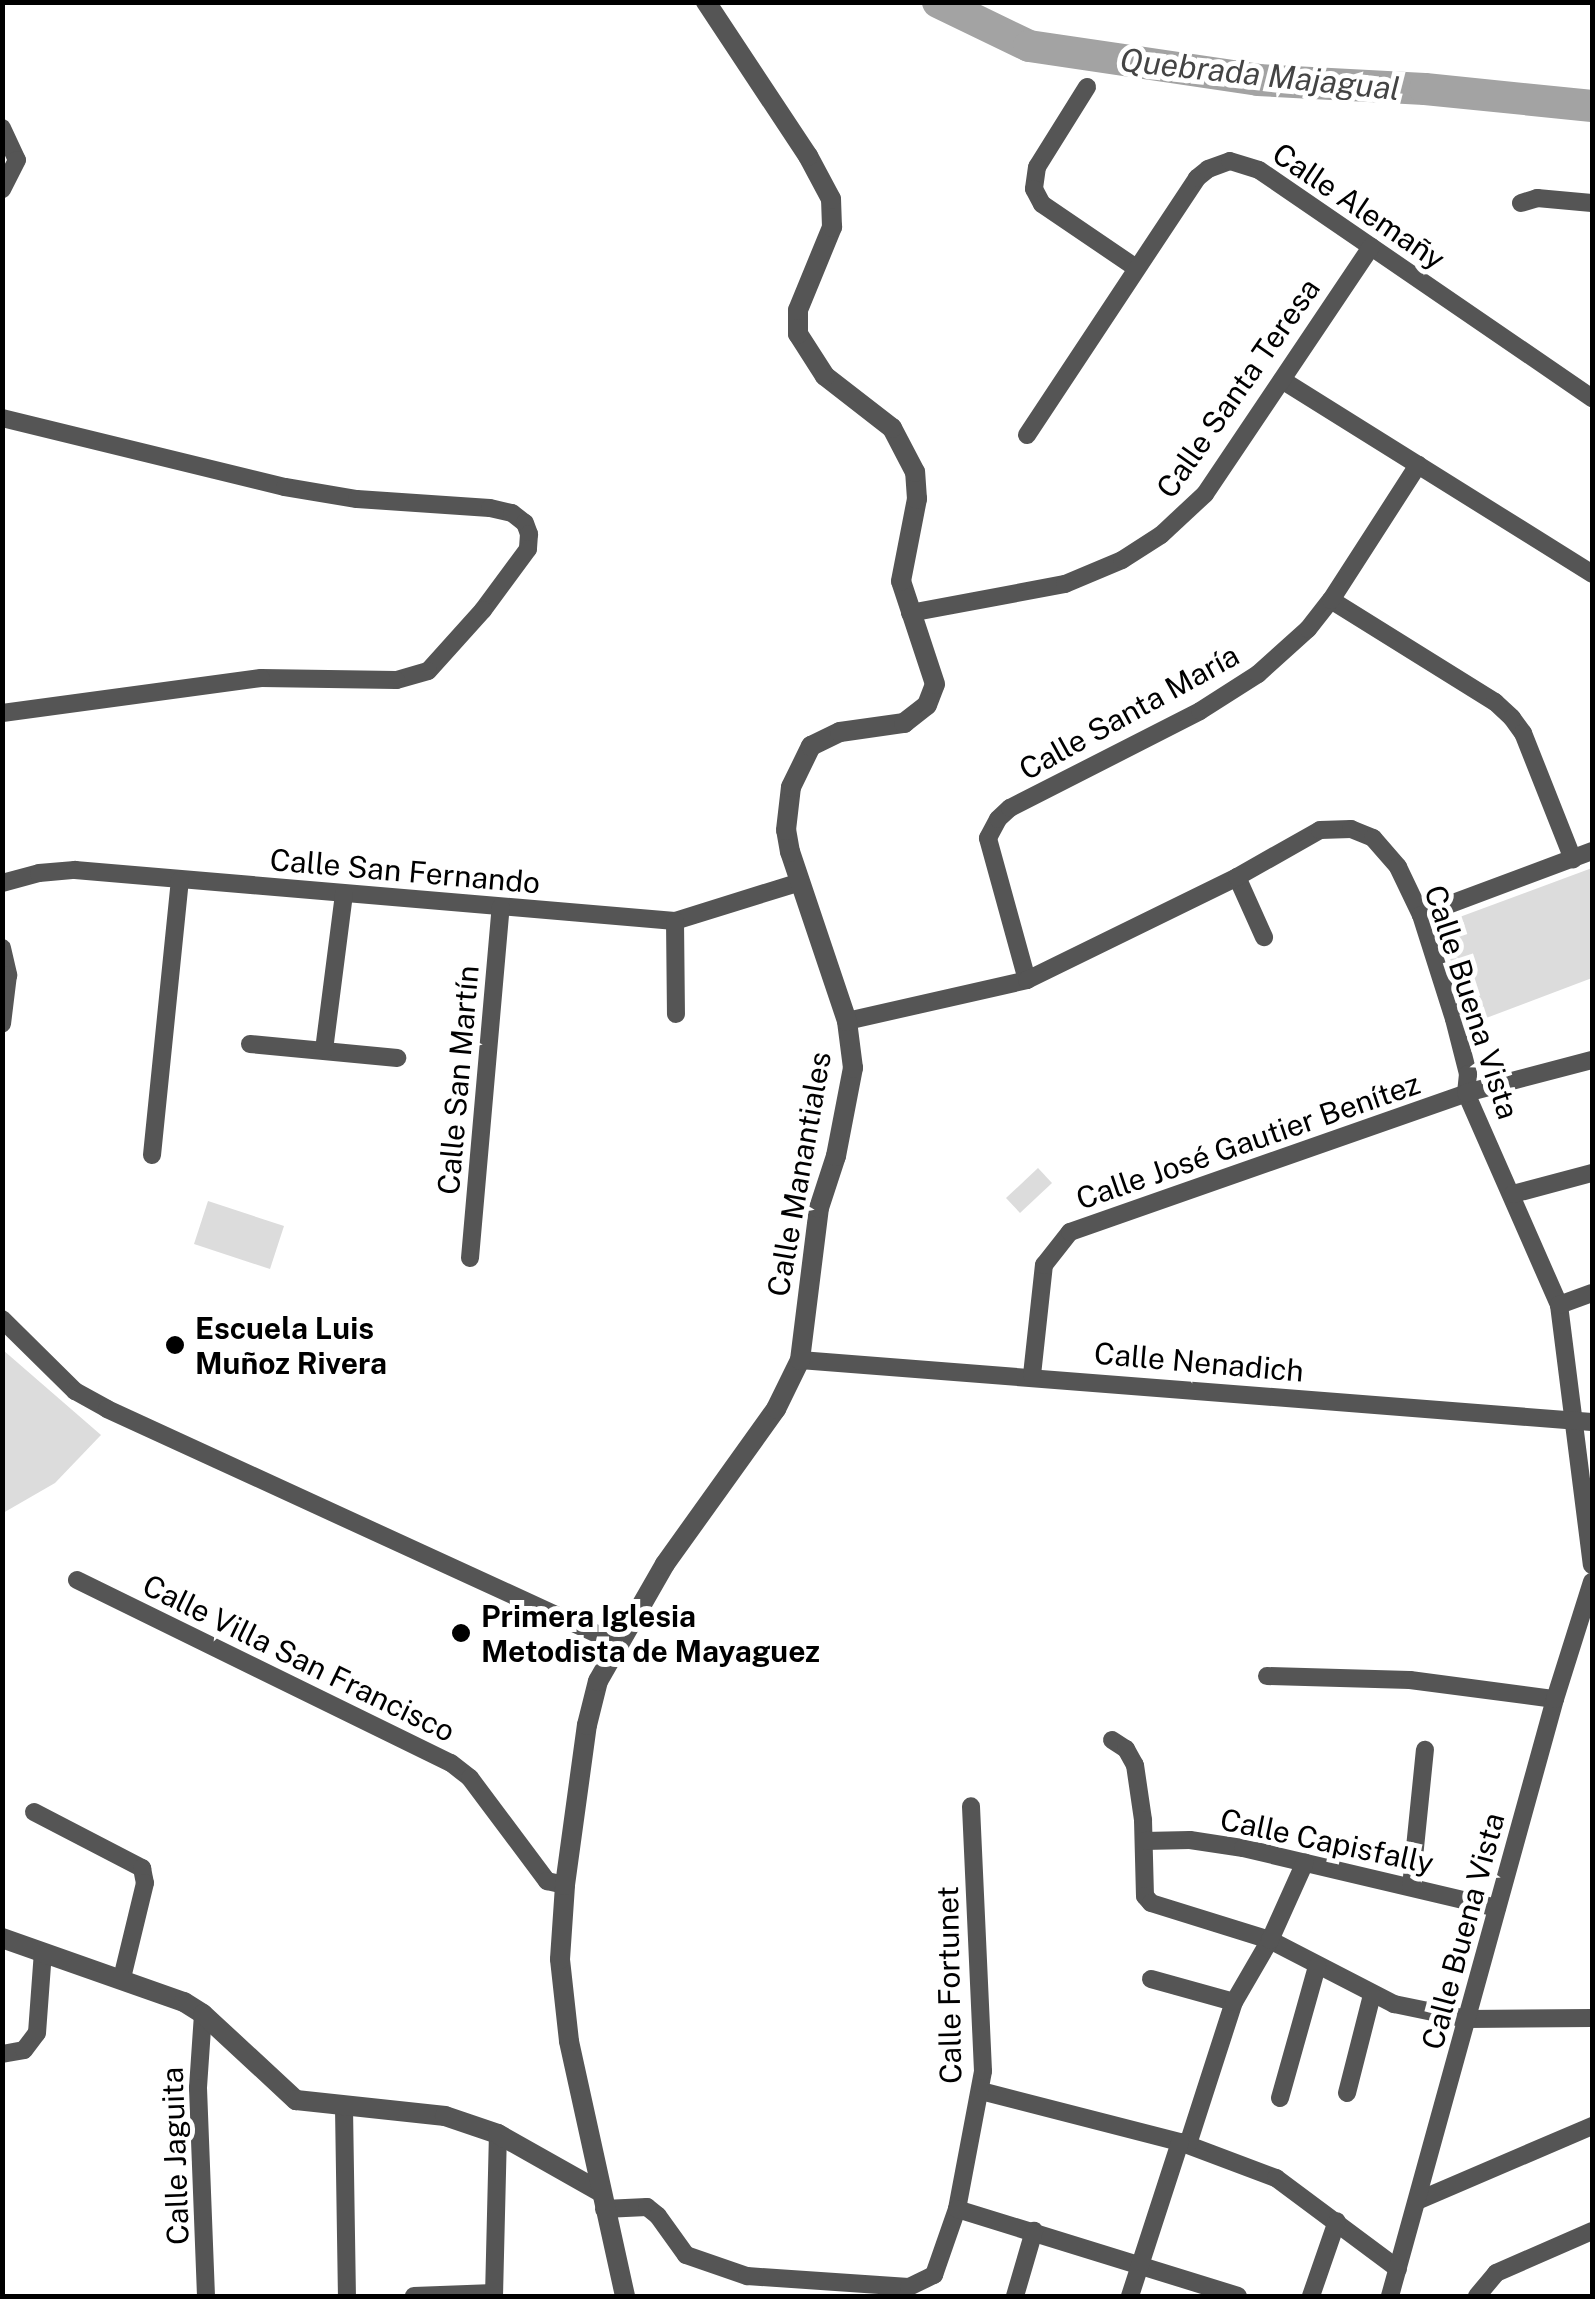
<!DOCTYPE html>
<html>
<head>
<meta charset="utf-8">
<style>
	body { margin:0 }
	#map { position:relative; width:1595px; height:2299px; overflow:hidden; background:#fff; font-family:"Public Sans",sans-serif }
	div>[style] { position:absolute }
	.green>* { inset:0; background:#dcdcdc }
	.river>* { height:32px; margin:-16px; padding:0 16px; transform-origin:16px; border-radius:16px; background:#a3a3a3 }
	.minor>* { height:18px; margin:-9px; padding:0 9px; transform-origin:9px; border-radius:9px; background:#555 }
	.tertiary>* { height:20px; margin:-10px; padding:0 10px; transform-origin:10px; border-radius:10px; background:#555 }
	.dots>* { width:28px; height:28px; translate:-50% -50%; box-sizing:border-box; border:5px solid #fff; border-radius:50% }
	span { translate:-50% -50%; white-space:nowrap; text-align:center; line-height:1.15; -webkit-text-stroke:10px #fff; paint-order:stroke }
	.street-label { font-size:30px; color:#000 }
	.poi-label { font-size:30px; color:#000; font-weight:700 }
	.left { translate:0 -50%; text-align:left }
	.water-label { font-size:32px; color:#444; font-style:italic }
	.frame { position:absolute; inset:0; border:5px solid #000; pointer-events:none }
</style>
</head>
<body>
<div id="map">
	<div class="green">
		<i style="clip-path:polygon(1592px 868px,1592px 978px,1473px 1023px,1438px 925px)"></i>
		<i style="clip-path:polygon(1038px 1168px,1052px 1183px,1020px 1213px,1006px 1198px)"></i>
		<i style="clip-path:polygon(208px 1201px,284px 1226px,270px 1269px,194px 1244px)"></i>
		<i style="clip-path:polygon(3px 1350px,101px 1435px,55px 1483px,3px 1513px)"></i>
	</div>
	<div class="river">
		<i style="left:938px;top:2px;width:101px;rotate:25.8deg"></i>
		<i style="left:1029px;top:46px;width:232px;rotate:8.4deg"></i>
		<i style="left:1258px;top:80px;width:167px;rotate:3.1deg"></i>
		<i style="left:1425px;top:89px;width:168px;rotate:5.8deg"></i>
	</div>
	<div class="minor">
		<i style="left:1087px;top:87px;width:94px;rotate:122deg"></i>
		<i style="left:1037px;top:167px;width:22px;rotate:98deg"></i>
		<i style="left:1034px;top:189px;width:17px;rotate:62deg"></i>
		<i style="left:1042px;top:204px;width:114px;rotate:34.2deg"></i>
		<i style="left:2px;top:128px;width:35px;rotate:65deg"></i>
		<i style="left:17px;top:160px;width:33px;rotate:117deg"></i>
		<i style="left:1521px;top:203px;width:17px;rotate:-17deg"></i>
		<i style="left:1537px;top:198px;width:55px;rotate:5.2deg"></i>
		<i style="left:1282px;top:380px;width:366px;rotate:32deg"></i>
		<i style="left:2px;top:418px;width:291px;rotate:13.7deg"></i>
		<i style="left:285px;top:487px;width:73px;rotate:9.5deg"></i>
		<i style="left:357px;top:499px;width:133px;rotate:3.9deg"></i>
		<i style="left:490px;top:508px;width:23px;rotate:13deg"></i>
		<i style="left:512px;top:513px;width:16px;rotate:38deg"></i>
		<i style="left:525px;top:523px;width:12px;rotate:70deg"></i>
		<i style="left:529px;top:534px;width:15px;rotate:94deg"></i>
		<i style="left:528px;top:549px;width:76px;rotate:126.4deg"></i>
		<i style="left:483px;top:610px;width:82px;rotate:132deg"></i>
		<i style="left:428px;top:671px;width:33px;rotate:164deg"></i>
		<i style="left:396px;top:680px;width:135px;rotate:-179.2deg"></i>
		<i style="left:261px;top:678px;width:261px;rotate:172.3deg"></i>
		<i style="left:1027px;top:435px;width:308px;rotate:-56.5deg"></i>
		<i style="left:1197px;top:178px;width:14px;rotate:-39deg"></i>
		<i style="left:1208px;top:169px;width:23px;rotate:-20deg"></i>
		<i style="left:1230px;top:161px;width:30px;rotate:17deg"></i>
		<i style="left:1259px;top:170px;width:404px;rotate:34.4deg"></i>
		<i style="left:1331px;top:600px;width:193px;rotate:31.9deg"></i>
		<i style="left:1495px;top:702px;width:23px;rotate:43deg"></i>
		<i style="left:1512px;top:718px;width:19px;rotate:54deg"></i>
		<i style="left:1523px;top:733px;width:136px;rotate:68.4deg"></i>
		<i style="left:910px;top:613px;width:158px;rotate:-10.6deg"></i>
		<i style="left:1065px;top:584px;width:62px;rotate:-22.8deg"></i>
		<i style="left:1122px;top:560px;width:46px;rotate:-32.7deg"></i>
		<i style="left:1161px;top:535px;width:60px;rotate:-43deg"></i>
		<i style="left:1205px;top:494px;width:298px;rotate:-56.1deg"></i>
		<i style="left:1237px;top:877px;width:66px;rotate:65.8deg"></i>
		<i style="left:2px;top:883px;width:38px;rotate:-15deg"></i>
		<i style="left:39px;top:873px;width:36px;rotate:-5deg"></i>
		<i style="left:75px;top:870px;width:602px;rotate:4.86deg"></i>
		<i style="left:675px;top:921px;width:131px;rotate:-17.3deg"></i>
		<i style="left:1421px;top:915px;width:183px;rotate:-20.5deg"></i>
		<i style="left:675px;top:921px;width:93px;rotate:89.4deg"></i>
		<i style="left:2px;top:948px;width:28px;rotate:77deg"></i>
		<i style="left:8px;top:975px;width:49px;rotate:97deg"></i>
		<i style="left:1027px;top:980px;width:147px;rotate:-105.4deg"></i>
		<i style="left:988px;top:838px;width:21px;rotate:-62deg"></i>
		<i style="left:998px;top:819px;width:16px;rotate:-43deg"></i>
		<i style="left:1010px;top:808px;width:213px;rotate:-27deg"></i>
		<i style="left:1200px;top:711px;width:69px;rotate:-32.5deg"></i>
		<i style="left:1258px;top:674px;width:67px;rotate:-42deg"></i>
		<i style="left:1308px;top:629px;width:37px;rotate:-52deg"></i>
		<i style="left:1331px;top:600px;width:161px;rotate:-57.2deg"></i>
		<i style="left:847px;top:1021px;width:185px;rotate:-12.8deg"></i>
		<i style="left:1027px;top:980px;width:234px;rotate:-26.1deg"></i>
		<i style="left:1237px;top:877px;width:95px;rotate:-29.5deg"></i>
		<i style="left:1320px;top:830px;width:31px;rotate:-2deg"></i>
		<i style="left:1351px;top:829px;width:24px;rotate:22deg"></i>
		<i style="left:1373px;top:838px;width:38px;rotate:49deg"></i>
		<i style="left:1398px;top:867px;width:53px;rotate:64.4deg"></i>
		<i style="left:1421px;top:915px;width:109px;rotate:72.4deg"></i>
		<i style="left:1454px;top:1019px;width:57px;rotate:75.7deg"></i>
		<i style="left:1468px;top:1074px;width:19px;rotate:96deg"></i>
		<i style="left:1466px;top:1093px;width:232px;rotate:66.3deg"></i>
		<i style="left:1559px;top:1305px;width:262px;rotate:82.8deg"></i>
		<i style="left:250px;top:1044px;width:148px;rotate:5.4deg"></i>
		<i style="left:324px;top:1050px;width:157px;rotate:-82.7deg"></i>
		<i style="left:152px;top:1155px;width:276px;rotate:-84.2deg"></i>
		<i style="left:1513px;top:1194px;width:82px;rotate:-14.9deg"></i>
		<i style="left:470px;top:1258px;width:352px;rotate:-85deg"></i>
		<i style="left:1559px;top:1305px;width:35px;rotate:-20deg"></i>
		<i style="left:2px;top:1319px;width:103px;rotate:44.6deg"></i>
		<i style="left:75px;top:1391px;width:37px;rotate:29deg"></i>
		<i style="left:107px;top:1409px;width:563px;rotate:24.65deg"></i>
		<i style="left:800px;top:1360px;width:794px;rotate:4.48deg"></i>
		<i style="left:1032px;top:1375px;width:111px;rotate:-83.8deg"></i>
		<i style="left:1044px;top:1265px;width:42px;rotate:-51.8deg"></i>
		<i style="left:1070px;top:1232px;width:420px;rotate:-19.3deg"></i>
		<i style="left:1466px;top:1093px;width:130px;rotate:-14.7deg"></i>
		<i style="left:77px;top:1580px;width:416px;rotate:26.1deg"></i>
		<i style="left:451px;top:1763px;width:24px;rotate:38deg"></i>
		<i style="left:470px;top:1778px;width:129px;rotate:53.2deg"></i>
		<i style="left:547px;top:1881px;width:18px;rotate:13deg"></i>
		<i style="left:1267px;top:1676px;width:143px;rotate:1.6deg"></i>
		<i style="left:1410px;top:1680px;width:146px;rotate:7.5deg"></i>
		<i style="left:1112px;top:1740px;width:17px;rotate:33deg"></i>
		<i style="left:1126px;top:1749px;width:18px;rotate:61deg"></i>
		<i style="left:1135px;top:1765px;width:56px;rotate:81.7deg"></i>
		<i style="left:1143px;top:1820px;width:76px;rotate:88.5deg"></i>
		<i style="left:1145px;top:1896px;width:9px;rotate:49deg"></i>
		<i style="left:1151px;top:1903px;width:125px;rotate:17.3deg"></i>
		<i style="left:1270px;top:1940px;width:140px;rotate:27.3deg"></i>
		<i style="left:1394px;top:2004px;width:75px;rotate:11.6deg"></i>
		<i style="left:1467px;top:2019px;width:125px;rotate:-0.5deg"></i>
		<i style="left:34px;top:1812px;width:122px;rotate:27.4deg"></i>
		<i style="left:142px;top:1868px;width:15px;rotate:79deg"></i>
		<i style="left:145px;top:1883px;width:98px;rotate:103.6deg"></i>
		<i style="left:1144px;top:1841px;width:46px;rotate:-1.2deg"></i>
		<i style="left:1190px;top:1840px;width:54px;rotate:8.6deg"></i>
		<i style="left:1243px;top:1848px;width:261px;rotate:13.3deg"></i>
		<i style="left:1411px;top:1887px;width:138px;rotate:-84.2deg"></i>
		<i style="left:1151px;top:1979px;width:86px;rotate:15.5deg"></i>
		<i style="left:203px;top:2014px;width:74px;rotate:93.9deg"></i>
		<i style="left:198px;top:2088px;width:208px;rotate:87.8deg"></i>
		<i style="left:2px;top:2054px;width:22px;rotate:-10deg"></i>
		<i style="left:24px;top:2050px;width:21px;rotate:-53deg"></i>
		<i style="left:37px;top:2033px;width:81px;rotate:-85.8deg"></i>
		<i style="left:981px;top:2091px;width:205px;rotate:14.4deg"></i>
		<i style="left:1180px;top:2142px;width:103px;rotate:20.6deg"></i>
		<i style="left:1276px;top:2178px;width:152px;rotate:36.7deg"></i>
		<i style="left:1347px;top:2093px;width:101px;rotate:-75.7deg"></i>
		<i style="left:1280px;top:2098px;width:137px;rotate:-74.3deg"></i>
		<i style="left:344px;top:2108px;width:188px;rotate:89.1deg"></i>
		<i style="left:1188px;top:2144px;width:149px;rotate:-72.1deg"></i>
		<i style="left:1234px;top:2002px;width:72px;rotate:-59.9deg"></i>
		<i style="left:1270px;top:1940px;width:85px;rotate:-65.8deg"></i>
		<i style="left:1417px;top:2201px;width:190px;rotate:-23.2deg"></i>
		<i style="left:604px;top:2209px;width:43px;rotate:-2.7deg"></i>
		<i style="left:647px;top:2207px;width:14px;rotate:39deg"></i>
		<i style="left:658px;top:2216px;width:48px;rotate:54.3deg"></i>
		<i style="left:686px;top:2255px;width:65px;rotate:19deg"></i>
		<i style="left:747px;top:2276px;width:162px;rotate:3.9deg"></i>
		<i style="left:909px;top:2287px;width:28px;rotate:-26deg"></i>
		<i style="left:934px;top:2275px;width:70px;rotate:-70.8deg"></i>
		<i style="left:957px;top:2209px;width:140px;rotate:-79.3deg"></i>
		<i style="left:983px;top:2071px;width:265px;rotate:-92.6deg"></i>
		<i style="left:957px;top:2209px;width:294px;rotate:17.2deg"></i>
		<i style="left:414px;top:2296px;width:80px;rotate:-2.1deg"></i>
		<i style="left:494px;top:2296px;width:162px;rotate:-88.6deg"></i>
		<i style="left:1015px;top:2296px;width:68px;rotate:-73.7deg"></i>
		<i style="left:1130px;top:2296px;width:162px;rotate:-72deg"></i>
		<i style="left:1311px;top:2296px;width:79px;rotate:-70.9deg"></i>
		<i style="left:1390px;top:2296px;width:619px;rotate:-74.55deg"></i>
		<i style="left:1555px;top:1699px;width:123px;rotate:-72.5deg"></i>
		<i style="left:1477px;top:2296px;width:30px;rotate:-50deg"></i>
		<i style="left:1496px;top:2273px;width:105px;rotate:-23.6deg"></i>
	</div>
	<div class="tertiary">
		<i style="left:2px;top:1938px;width:193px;rotate:19.4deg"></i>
		<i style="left:184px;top:2002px;width:22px;rotate:32deg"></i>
		<i style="left:203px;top:2014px;width:127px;rotate:42.8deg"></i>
		<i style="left:296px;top:2100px;width:150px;rotate:6.1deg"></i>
		<i style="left:445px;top:2116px;width:56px;rotate:18.8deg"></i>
		<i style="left:498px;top:2134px;width:116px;rotate:29.4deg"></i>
		<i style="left:625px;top:2296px;width:261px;rotate:-102.4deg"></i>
		<i style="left:569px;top:2041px;width:82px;rotate:-96.3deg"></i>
		<i style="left:560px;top:1959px;width:74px;rotate:-86.1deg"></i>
		<i style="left:565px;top:1885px;width:162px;rotate:-82.2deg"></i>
		<i style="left:587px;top:1725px;width:45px;rotate:-76deg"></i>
		<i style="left:598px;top:1681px;width:135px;rotate:-60.2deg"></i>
		<i style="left:665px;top:1564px;width:191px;rotate:-54.4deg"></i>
		<i style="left:776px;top:1409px;width:55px;rotate:-63.9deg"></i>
		<i style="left:800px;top:1360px;width:153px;rotate:-82.9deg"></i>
		<i style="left:819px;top:1208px;width:55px;rotate:-71.9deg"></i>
		<i style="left:836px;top:1156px;width:90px;rotate:-79.1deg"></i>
		<i style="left:853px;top:1068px;width:47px;rotate:-97.3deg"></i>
		<i style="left:847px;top:1021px;width:178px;rotate:-108.6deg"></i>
		<i style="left:790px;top:852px;width:22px;rotate:-100deg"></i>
		<i style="left:786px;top:830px;width:43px;rotate:-83.4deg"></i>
		<i style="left:791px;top:787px;width:46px;rotate:-64deg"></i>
		<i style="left:811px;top:746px;width:32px;rotate:-26deg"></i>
		<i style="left:840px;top:732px;width:65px;rotate:-8deg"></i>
		<i style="left:904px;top:723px;width:29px;rotate:-38deg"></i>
		<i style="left:927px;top:705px;width:22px;rotate:-69deg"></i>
		<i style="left:935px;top:684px;width:108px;rotate:-108.3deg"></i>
		<i style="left:901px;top:581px;width:84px;rotate:-79deg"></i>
		<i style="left:917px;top:499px;width:27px;rotate:-94deg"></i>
		<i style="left:915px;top:472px;width:50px;rotate:-117.6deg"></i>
		<i style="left:892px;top:428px;width:85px;rotate:-142.2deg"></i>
		<i style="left:825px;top:376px;width:50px;rotate:-122.7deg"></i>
		<i style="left:798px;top:334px;width:24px;rotate:-90deg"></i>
		<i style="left:798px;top:310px;width:90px;rotate:-67.7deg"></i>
		<i style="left:832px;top:227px;width:28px;rotate:-92deg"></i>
		<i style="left:831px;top:199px;width:49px;rotate:-118.1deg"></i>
		<i style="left:808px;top:156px;width:185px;rotate:-123.5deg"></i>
	</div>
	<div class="dots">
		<i style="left:175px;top:1345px;background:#000"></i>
		<i style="left:461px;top:1633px;background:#000"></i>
	</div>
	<div class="street-label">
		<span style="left:1359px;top:206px;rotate:34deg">Calle Alemañy</span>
		<span style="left:1238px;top:388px;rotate:-55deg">Calle Santa Teresa</span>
		<span style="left:1129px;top:712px;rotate:-29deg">Calle Santa María</span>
		<span style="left:405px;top:871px;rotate:5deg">Calle San Fernando</span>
		<span style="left:1472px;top:1002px;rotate:72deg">Calle Buena Vista</span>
		<span style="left:458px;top:1080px;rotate:-85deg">Calle San Martín</span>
		<span style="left:1248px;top:1141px;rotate:-19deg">Calle José Gautier Benítez</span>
		<span style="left:799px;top:1174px;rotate:-80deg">Calle Manantiales</span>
		<span style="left:1199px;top:1362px;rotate:5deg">Calle Nenadich</span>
		<span style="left:299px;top:1658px;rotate:26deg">Calle Villa San Francisco</span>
		<span style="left:1327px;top:1841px;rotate:12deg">Calle Capisfally</span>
		<span style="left:1463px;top:1931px;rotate:-75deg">Calle Buena Vista</span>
		<span style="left:949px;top:1985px;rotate:-91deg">Calle Fortunet</span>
		<span style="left:175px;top:2156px;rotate:-92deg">Calle Jaguita</span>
	</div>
	<div class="poi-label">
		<span class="left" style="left:195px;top:1345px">Escuela Luis<br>Muñoz Rivera</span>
		<span class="left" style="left:481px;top:1633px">Primera Iglesia<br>Metodista de Mayaguez</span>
	</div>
	<div class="water-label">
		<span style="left:1260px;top:75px;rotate:6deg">Quebrada Majagual</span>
	</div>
	<div class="frame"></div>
</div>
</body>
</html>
